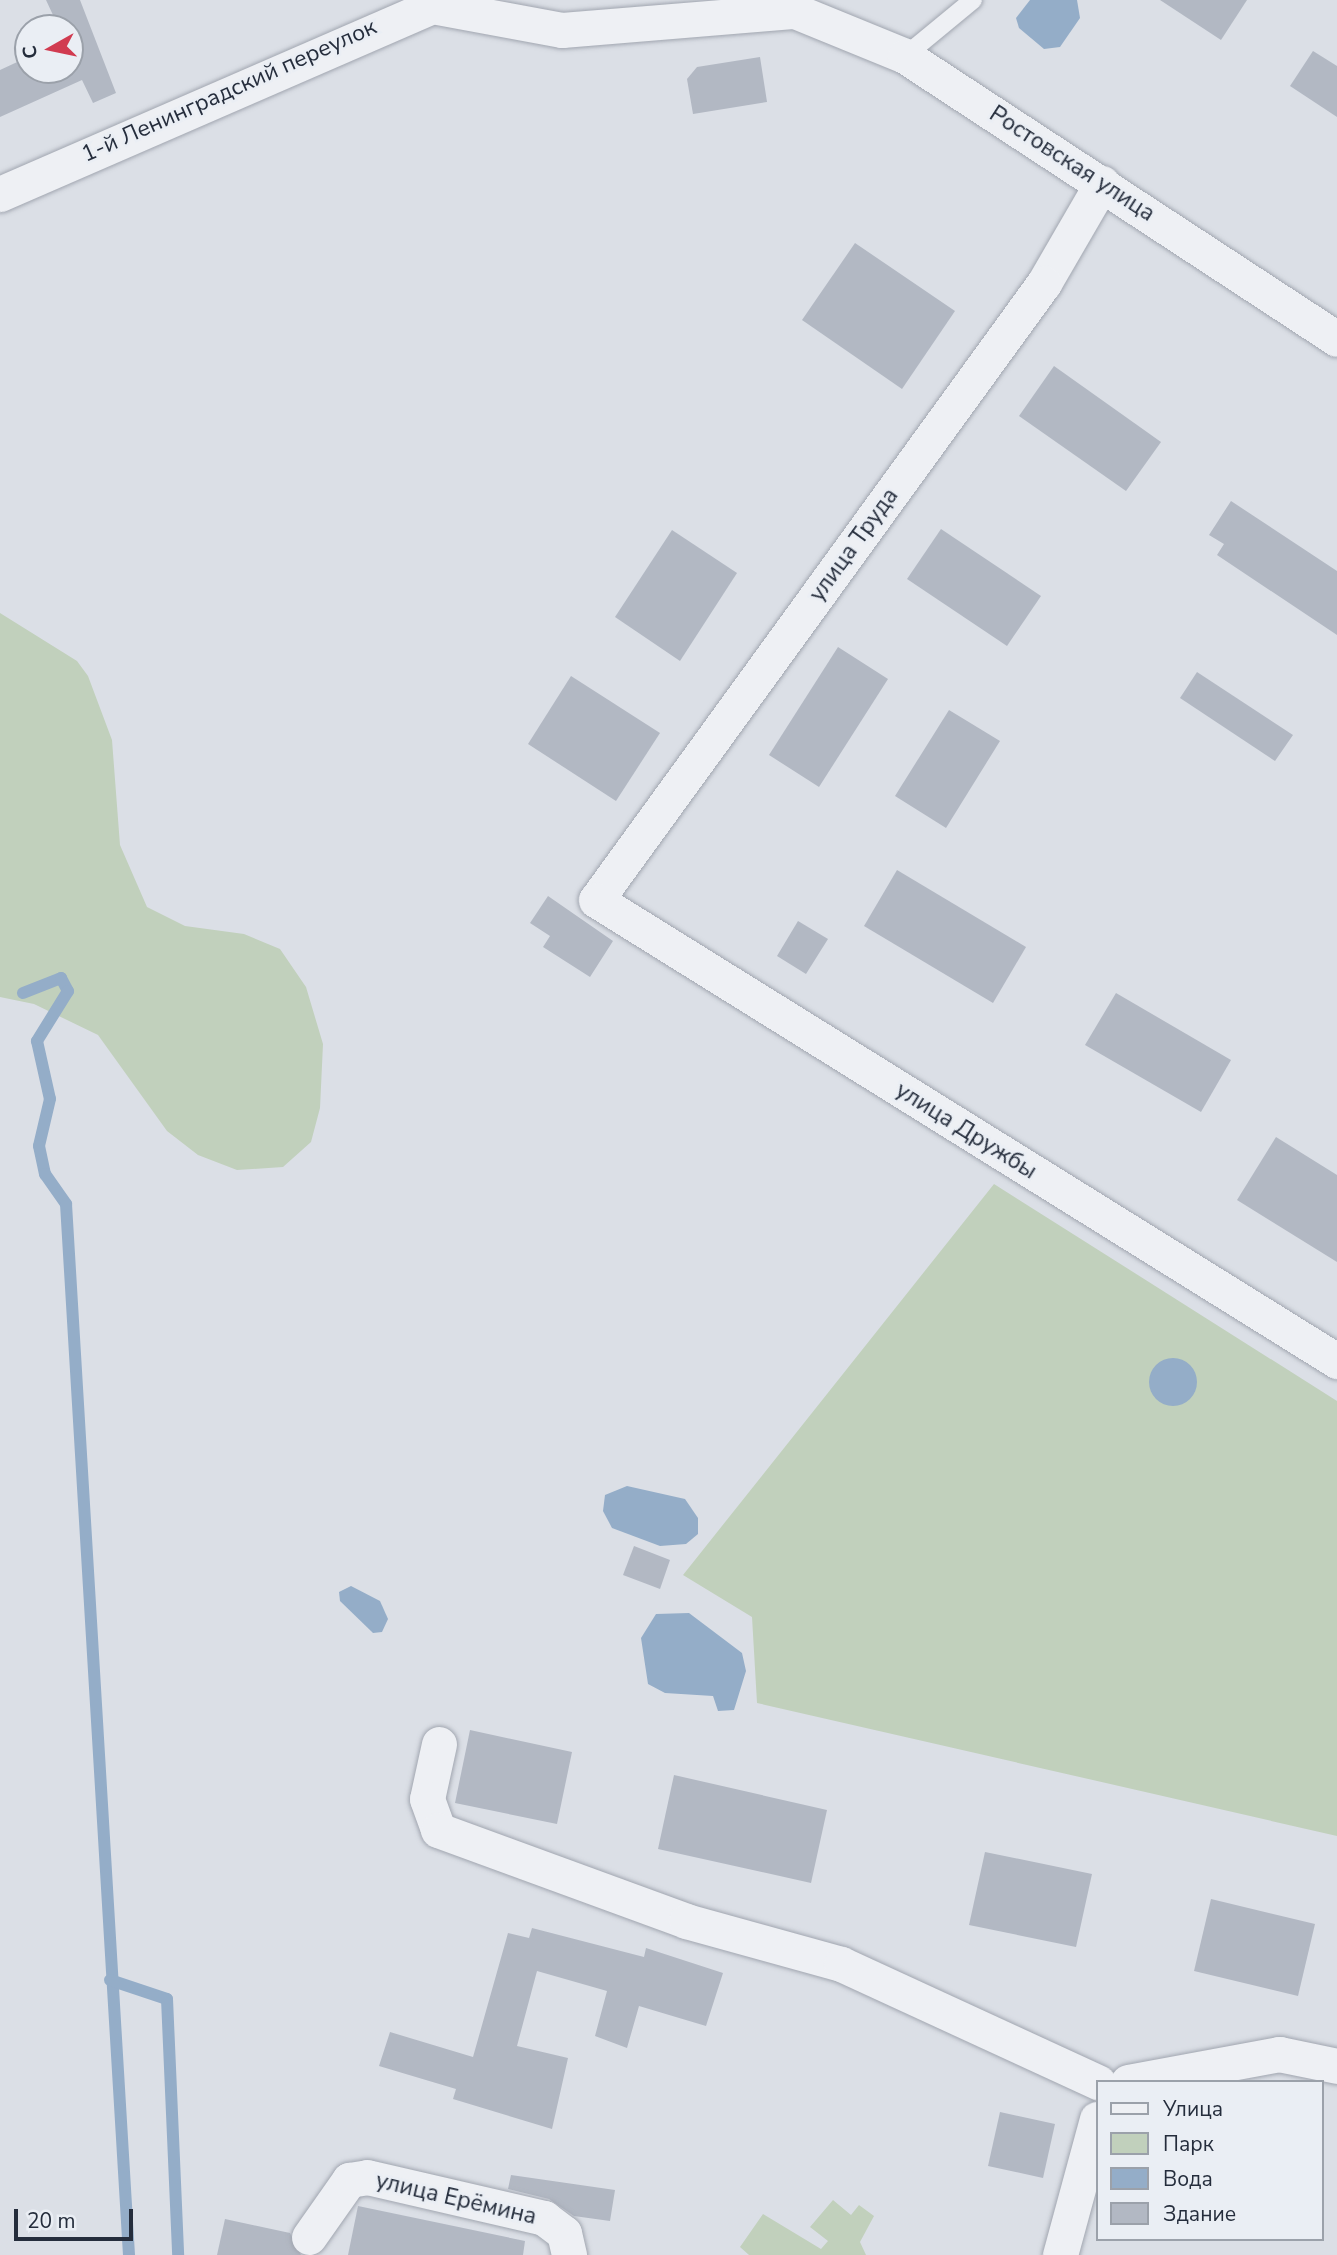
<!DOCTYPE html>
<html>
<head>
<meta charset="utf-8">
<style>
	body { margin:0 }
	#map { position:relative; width:1337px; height:2255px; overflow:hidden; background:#dbdfe6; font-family:"Nunito Sans",sans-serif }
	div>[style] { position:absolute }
	.green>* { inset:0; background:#c1d0bc }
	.water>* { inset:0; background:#94adc8 }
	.round { border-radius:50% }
	.stream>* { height:12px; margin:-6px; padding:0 6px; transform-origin:6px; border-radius:6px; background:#94adc8 }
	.building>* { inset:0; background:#b2b8c3 }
	.roads { filter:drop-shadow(0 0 2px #a1a6b0) drop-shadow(0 0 2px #a1a6b0) }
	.service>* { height:18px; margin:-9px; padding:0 9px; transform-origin:9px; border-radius:9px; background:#eef0f4 }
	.minor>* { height:35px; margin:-17.5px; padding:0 17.5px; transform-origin:17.5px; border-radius:17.5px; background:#eef0f4 }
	span { translate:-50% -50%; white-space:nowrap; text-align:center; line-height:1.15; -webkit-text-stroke:5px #eaeef4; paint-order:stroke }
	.street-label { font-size:23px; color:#252d3c }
	.legend { position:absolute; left:1096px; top:2080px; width:228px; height:161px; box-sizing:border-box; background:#eaeef4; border:2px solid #9ba1aa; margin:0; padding:9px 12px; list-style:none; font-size:21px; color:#252d3c }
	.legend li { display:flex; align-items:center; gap:14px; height:35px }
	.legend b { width:35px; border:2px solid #9ba1aa }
	.north { position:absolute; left:14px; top:14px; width:70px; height:70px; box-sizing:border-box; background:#eaeef4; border:2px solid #9ba1aa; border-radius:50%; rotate:261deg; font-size:19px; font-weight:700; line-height:28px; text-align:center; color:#252d3c }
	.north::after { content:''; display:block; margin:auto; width:24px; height:32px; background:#d13b50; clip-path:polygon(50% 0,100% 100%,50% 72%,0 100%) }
	.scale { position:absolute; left:14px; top:2209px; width:119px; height:32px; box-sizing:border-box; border:4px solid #252d3c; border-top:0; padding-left:9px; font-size:21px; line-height:24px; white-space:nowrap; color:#252d3c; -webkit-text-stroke:5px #eaeef4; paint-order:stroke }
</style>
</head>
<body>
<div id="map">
	<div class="green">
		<i style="clip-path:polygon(0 613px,77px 661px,88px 676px,112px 740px,120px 845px,147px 907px,185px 926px,244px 934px,280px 949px,306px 987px,323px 1044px,320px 1108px,311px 1142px,283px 1167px,237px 1170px,198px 1155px,167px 1131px,98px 1035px,34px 1004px,0 997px)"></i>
		<i style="clip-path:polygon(994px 1184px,1337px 1401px,1337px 1836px,757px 1703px,752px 1617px,683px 1575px)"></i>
		<i style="clip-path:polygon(833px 2200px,851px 2215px,859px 2205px,874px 2216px,860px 2242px,866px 2255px,749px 2255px,740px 2247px,763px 2214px,821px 2249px,828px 2241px,810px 2227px)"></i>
	</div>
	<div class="water">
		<i style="clip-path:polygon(1030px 0,1077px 0,1080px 18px,1060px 47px,1044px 49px,1019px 28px,1016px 18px)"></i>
		<i class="round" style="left:1149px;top:1358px;width:48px;height:48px"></i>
		<i style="clip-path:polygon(627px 1486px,685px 1499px,698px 1518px,698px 1534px,686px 1544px,660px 1546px,612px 1528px,603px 1511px,605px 1495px)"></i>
		<i style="clip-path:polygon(351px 1586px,380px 1601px,388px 1619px,382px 1632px,373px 1633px,340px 1601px,339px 1592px)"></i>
		<i style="clip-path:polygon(689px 1613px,742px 1653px,746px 1671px,734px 1710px,718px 1711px,713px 1696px,665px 1693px,648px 1684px,641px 1638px,656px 1614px)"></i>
	</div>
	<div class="stream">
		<i style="left:23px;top:993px;width:41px;rotate:-21.5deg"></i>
		<i style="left:61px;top:978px;width:15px;rotate:62deg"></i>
		<i style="left:68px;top:991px;width:59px;rotate:121.8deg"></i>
		<i style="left:37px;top:1041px;width:59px;rotate:77.4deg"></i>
		<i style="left:50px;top:1099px;width:48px;rotate:103.2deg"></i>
		<i style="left:39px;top:1146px;width:29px;rotate:78deg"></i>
		<i style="left:45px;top:1174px;width:37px;rotate:55deg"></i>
		<i style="left:66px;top:1204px;width:1053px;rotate:86.57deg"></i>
		<i style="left:110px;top:1980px;width:60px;rotate:18.4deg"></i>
		<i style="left:167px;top:1999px;width:256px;rotate:87.5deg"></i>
	</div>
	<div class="building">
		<i style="clip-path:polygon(46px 0,80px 0,116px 93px,93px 103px,82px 80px,0 117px,0 70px,28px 57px,28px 70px,70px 70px,70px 28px,59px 28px)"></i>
		<i style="clip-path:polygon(1160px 0,1247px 0,1221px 40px)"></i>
		<i style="clip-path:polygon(1313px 51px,1337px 66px,1337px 117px,1290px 86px)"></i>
		<i style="clip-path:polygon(760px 57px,767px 102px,693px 114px,687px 79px,697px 67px)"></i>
		<i style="clip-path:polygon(855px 243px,955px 311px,902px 389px,802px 320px)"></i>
		<i style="clip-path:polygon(1054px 366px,1161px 442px,1126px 491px,1019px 416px)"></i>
		<i style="clip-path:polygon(1231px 501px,1337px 571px,1337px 635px,1217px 555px,1224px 544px,1209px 535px)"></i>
		<i style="clip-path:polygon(941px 529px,1041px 596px,1007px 646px,907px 579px)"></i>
		<i style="clip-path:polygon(672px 530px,737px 573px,680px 661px,615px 617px)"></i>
		<i style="clip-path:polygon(838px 647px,888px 679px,819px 787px,769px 755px)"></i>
		<i style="clip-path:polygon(1197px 672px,1293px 735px,1275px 761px,1180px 698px)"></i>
		<i style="clip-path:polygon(571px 676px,660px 733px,616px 801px,528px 744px)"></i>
		<i style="clip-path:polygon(949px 710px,1000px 741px,946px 828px,895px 796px)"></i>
		<i style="clip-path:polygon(897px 870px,1026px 947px,993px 1003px,864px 926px)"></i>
		<i style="clip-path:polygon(548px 896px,613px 941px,590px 977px,543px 947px,550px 936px,530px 923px)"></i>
		<i style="clip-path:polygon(798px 921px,828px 939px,806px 974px,777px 956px)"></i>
		<i style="clip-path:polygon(1116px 993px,1231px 1060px,1201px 1112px,1085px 1045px)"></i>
		<i style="clip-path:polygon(1276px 1137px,1337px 1175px,1337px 1262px,1237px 1200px)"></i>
		<i style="clip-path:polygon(634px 1546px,670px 1560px,660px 1589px,623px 1575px)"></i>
		<i style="clip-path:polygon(470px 1730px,572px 1752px,557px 1824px,455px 1803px)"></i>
		<i style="clip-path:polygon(674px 1775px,827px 1810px,811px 1883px,658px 1849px)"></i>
		<i style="clip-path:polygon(985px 1852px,1092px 1874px,1076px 1947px,969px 1925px)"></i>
		<i style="clip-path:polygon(1211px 1899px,1315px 1924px,1298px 1996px,1194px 1971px)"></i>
		<i style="clip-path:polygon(532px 1928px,644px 1957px,646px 1948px,723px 1973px,706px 2026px,639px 2006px,627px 2048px,595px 2036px,607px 1991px,537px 1971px,517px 2046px,568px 2058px,552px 2129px,453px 2099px,456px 2089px,379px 2066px,390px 2032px,473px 2057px,508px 1933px,529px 1938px)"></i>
		<i style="clip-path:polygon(1000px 2112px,1055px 2124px,1043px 2178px,988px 2166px)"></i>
		<i style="clip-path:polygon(511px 2175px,615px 2190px,610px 2221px,574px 2216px,549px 2199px,508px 2189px)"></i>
		<i style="clip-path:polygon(358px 2206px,525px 2241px,523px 2255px,348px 2255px)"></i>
		<i style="clip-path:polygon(225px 2219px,290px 2233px,301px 2255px,217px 2255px)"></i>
	</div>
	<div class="roads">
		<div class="service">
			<i style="left:905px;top:56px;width:88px;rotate:-39.5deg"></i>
		</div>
		<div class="minor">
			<i style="left:1102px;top:183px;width:116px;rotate:120.1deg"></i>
			<i style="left:1044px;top:283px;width:762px;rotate:125.98deg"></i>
			<i style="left:596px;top:900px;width:873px;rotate:31.89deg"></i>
			<i style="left:0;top:194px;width:471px;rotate:-23.5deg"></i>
			<i style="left:432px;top:6px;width:132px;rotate:10.5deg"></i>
			<i style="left:562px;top:30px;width:234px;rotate:-4.7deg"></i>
			<i style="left:795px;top:11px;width:119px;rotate:22.2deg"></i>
			<i style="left:905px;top:56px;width:516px;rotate:33.23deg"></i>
			<i style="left:439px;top:1744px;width:56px;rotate:102.3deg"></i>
			<i style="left:427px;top:1799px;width:33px;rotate:70deg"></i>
			<i style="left:438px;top:1830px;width:264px;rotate:20.1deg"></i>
			<i style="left:686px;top:1921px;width:161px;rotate:15.5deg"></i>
			<i style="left:841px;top:1964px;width:283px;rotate:24.7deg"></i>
			<i style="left:1128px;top:2082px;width:154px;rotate:-10.5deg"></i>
			<i style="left:1279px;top:2054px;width:59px;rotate:11.7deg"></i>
			<i style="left:309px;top:2237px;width:70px;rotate:-54.9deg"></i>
			<i style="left:349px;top:2180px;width:18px;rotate:-9deg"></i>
			<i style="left:367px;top:2177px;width:182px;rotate:13deg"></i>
			<i style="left:544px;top:2218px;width:25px;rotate:37deg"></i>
			<i style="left:564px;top:2233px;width:23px;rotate:77deg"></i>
			<i style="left:1060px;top:2255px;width:141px;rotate:-74.8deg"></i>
		</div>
	</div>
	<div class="street-label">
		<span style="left:229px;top:91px;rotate:-24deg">1-й Ленинградский переулок</span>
		<span style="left:1072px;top:164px;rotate:33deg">Ростовская улица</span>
		<span style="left:854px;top:545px;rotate:-54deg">улица Труда</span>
		<span style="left:966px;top:1131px;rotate:32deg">улица Дружбы</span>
		<span style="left:456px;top:2199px;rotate:13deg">улица Ерёмина</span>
	</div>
	<ul class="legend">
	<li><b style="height:9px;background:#eef0f4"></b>Улица</li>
	<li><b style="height:19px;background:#c1d0bc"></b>Парк</li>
	<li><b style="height:19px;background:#94adc8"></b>Вода</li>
	<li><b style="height:19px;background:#b2b8c3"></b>Здание</li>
	</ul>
	<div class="north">С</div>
	<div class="scale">20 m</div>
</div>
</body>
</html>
